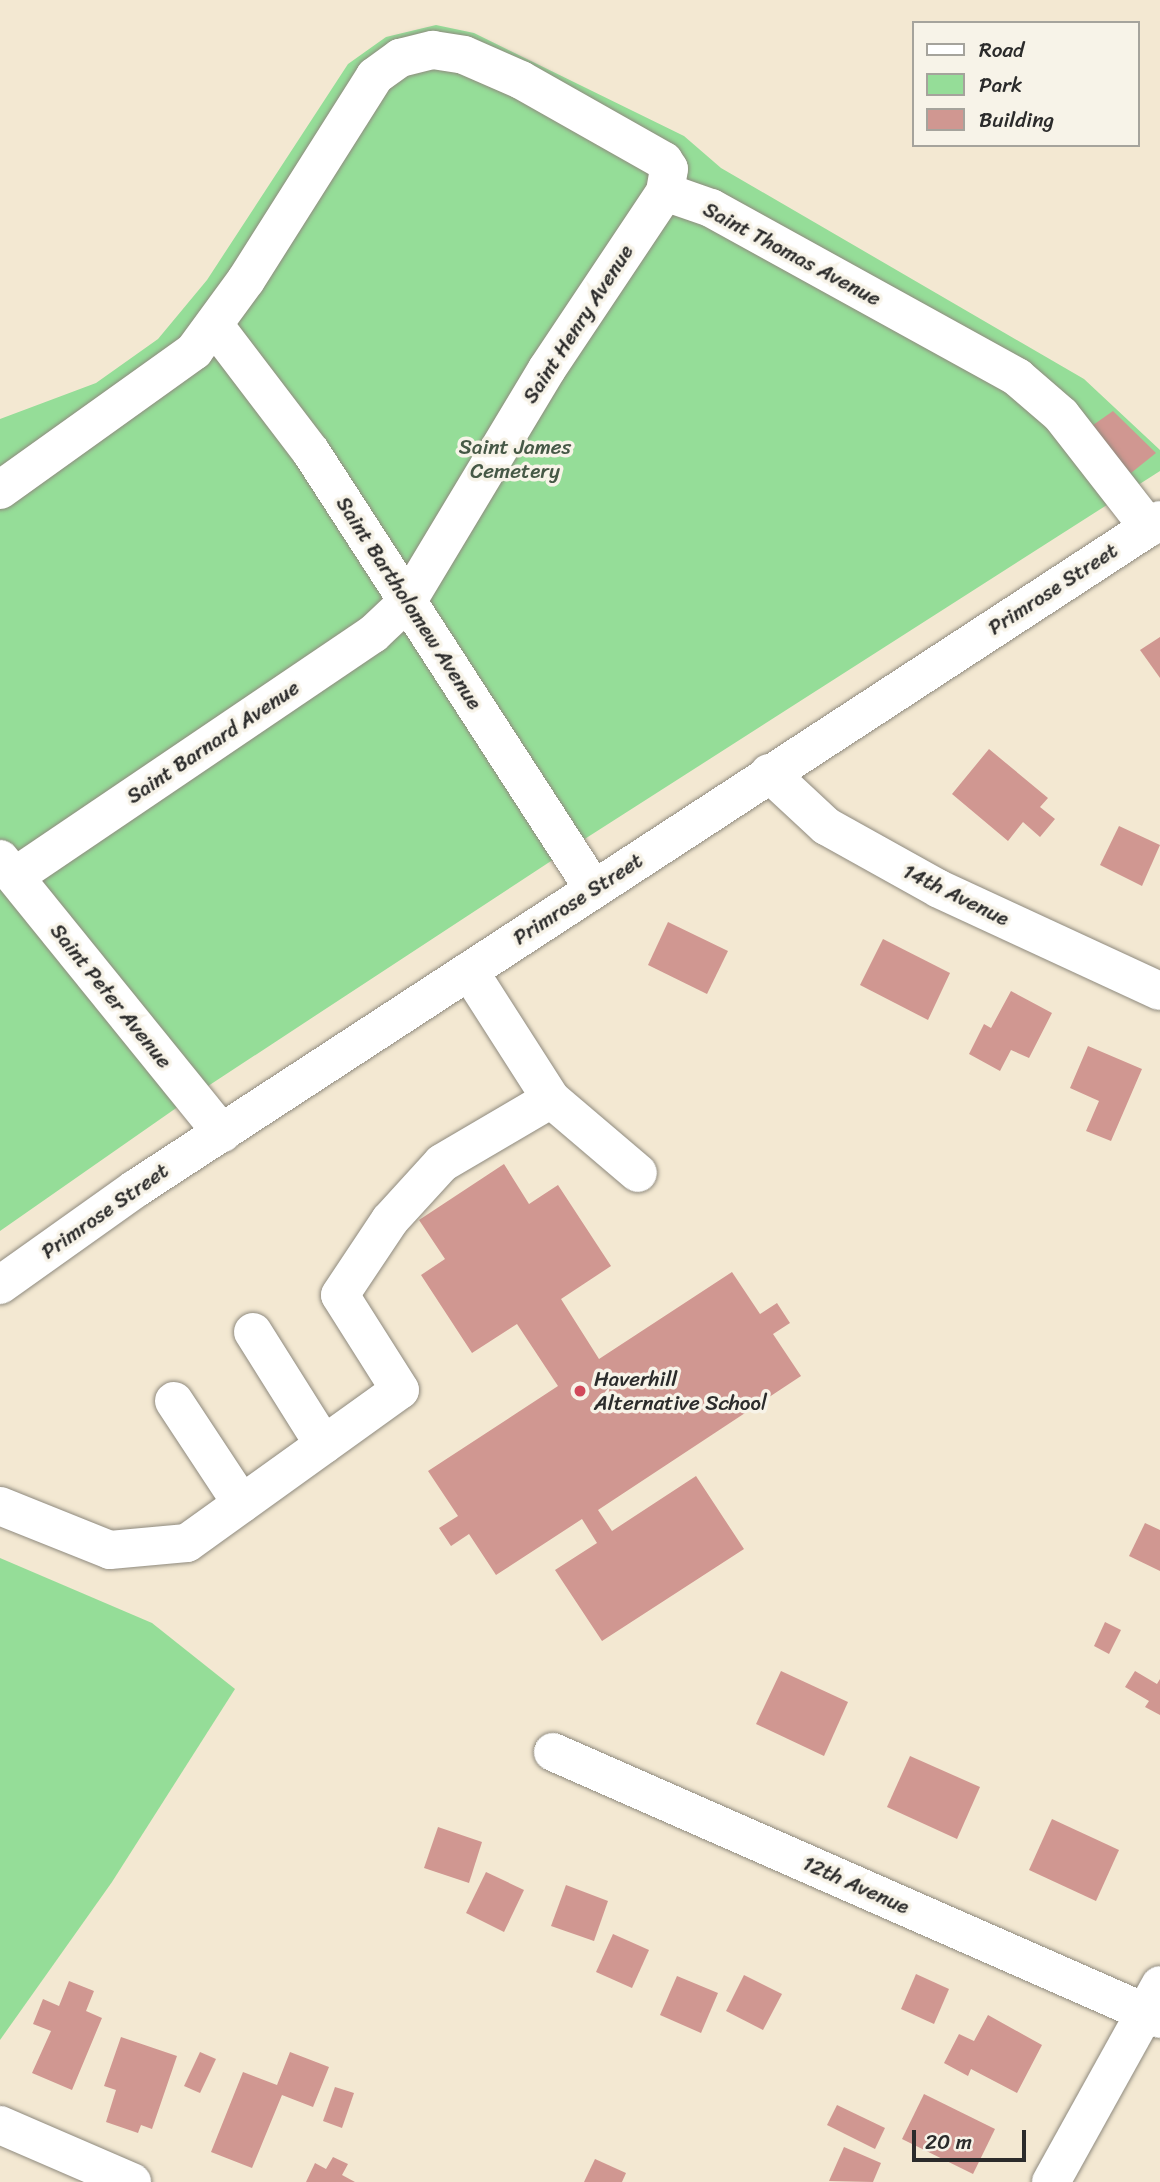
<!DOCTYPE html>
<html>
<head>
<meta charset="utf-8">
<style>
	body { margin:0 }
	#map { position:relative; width:1160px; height:2182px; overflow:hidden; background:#f3e8d2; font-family:Sriracha,sans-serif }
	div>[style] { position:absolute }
	.green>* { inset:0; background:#95dd98 }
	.building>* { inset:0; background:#d09791 }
	.roads { filter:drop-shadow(0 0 2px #8f8a7e) drop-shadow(0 0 2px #8f8a7e) }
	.minor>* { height:38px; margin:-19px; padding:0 19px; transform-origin:19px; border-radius:19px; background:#fff }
	.major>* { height:38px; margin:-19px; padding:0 19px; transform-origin:19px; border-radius:19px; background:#fff }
	.dots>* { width:19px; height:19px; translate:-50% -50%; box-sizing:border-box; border:4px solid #f7f3e8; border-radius:50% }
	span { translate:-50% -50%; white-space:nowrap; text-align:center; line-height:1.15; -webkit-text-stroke:7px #f7f3e8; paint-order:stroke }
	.street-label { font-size:21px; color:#2b2b2b }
	.park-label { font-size:21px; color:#465846 }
	.poi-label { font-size:21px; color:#2b2b2b }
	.left { translate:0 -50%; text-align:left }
	.legend { position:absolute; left:912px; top:21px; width:228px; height:126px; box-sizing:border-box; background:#f7f3e8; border:2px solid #a5a39c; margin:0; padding:9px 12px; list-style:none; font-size:21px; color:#2b2b2b }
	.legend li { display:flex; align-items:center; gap:14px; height:35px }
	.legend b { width:35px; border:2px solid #a5a39c }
	.scale { position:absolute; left:912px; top:2130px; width:114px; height:32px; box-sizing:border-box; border:4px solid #2b2b2b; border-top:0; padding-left:9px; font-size:21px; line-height:24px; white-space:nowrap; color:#2b2b2b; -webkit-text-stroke:5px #f7f3e8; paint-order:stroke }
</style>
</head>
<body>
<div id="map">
	<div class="green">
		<i style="clip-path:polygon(436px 25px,474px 33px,684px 136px,721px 168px,1084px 379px,1160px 450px,1160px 471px,580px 842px,202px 1090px,0 1231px,0 419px,96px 383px,158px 339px,207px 280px,348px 64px,386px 37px)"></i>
		<i style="clip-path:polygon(0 1558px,152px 1623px,235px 1689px,112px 1882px,0 2040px)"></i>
	</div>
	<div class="building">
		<i style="clip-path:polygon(1113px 411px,1156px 453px,1131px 473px,1086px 430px)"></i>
		<i style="clip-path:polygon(1160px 637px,1160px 678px,1140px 650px)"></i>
		<i style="clip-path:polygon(989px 749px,1048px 798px,1040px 807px,1055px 819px,1040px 837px,1023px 822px,1008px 841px,952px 794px)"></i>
		<i style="clip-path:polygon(1119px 826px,1160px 845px,1142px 886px,1100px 865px)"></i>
		<i style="clip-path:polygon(668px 922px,728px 951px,707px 994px,648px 965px)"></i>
		<i style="clip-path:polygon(883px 939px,950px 973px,928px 1020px,860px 985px)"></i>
		<i style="clip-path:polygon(1011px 991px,1052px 1013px,1029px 1058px,1011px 1050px,1000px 1071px,969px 1054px,984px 1024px,991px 1028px)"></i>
		<i style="clip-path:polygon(1088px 1046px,1142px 1069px,1111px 1141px,1086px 1131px,1099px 1101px,1070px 1088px)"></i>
		<i style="clip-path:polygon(504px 1164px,529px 1204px,558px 1185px,611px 1266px,561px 1299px,599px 1359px,732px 1272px,760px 1314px,777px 1303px,790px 1323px,773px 1334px,801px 1376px,598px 1510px,612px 1531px,696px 1476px,744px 1549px,602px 1641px,555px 1570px,597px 1543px,582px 1519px,496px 1575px,469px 1534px,451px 1546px,439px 1528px,458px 1516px,428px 1471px,558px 1386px,517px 1324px,472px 1353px,421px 1275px,445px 1259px,419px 1220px)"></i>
		<i style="clip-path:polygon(1145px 1523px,1160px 1530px,1160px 1571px,1129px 1556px)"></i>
		<i style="clip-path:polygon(1105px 1622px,1121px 1630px,1109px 1654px,1094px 1646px)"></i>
		<i style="clip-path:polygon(781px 1671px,848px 1702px,824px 1756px,756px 1724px)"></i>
		<i style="clip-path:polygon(1135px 1671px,1157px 1684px,1160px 1679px,1160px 1715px,1145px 1707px,1149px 1701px,1125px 1687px)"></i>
		<i style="clip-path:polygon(910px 1756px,980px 1787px,957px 1839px,887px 1807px)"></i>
		<i style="clip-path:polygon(1052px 1819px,1119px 1850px,1096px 1901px,1029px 1870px)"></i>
		<i style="clip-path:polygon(438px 1827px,482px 1842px,469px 1883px,424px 1868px)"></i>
		<i style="clip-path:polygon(486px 1872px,524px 1890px,504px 1932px,466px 1913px)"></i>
		<i style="clip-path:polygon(566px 1885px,608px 1901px,594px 1941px,551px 1926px)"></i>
		<i style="clip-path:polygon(613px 1934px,649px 1950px,632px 1988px,596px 1972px)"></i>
		<i style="clip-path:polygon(916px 1974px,949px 1989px,934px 2024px,901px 2009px)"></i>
		<i style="clip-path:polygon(744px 1975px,782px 1994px,763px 2030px,726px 2011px)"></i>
		<i style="clip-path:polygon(677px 1976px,718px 1993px,701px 2033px,660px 2015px)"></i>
		<i style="clip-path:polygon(69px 1981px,94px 1991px,86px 2011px,102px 2018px,72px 2090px,32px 2073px,51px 2031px,33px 2024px,43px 1999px,59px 2006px)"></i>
		<i style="clip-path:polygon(988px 2015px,1042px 2045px,1017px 2093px,971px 2069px,968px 2076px,944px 2063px,959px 2034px,974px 2041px)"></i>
		<i style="clip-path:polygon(121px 2037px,177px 2056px,152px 2129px,141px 2125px,138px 2133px,106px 2122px,116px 2090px,104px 2086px)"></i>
		<i style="clip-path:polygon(200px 2052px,216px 2059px,200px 2093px,184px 2086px)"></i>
		<i style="clip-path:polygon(290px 2052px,329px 2067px,313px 2107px,282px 2095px,252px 2168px,211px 2152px,243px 2072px,277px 2085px)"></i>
		<i style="clip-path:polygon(335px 2087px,354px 2093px,342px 2128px,323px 2121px)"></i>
		<i style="clip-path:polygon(924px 2094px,995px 2129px,973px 2174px,902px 2139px)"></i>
		<i style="clip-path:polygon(837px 2105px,885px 2128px,875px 2149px,827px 2125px)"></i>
		<i style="clip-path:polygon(844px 2147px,881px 2163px,873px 2182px,829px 2181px)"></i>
		<i style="clip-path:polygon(333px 2157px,348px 2164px,342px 2175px,355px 2182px,306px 2182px,315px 2163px,326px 2169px)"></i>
		<i style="clip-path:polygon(595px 2159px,626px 2173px,622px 2182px,584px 2182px)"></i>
	</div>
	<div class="roads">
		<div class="minor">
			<i style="left:665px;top:192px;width:49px;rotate:19.2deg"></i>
			<i style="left:711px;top:208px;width:350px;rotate:28.9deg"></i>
			<i style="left:1017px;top:377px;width:58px;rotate:40.8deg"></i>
			<i style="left:1061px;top:415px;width:143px;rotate:52.1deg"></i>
			<i style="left:215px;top:326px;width:158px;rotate:52.7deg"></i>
			<i style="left:311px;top:452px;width:519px;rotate:57.11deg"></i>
			<i style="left:0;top:490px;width:239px;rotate:-35.6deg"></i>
			<i style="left:194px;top:351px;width:88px;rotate:-53.8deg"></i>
			<i style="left:246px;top:280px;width:241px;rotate:-57.7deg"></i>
			<i style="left:375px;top:76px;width:31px;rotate:-36deg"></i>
			<i style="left:400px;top:58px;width:34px;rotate:-14deg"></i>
			<i style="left:433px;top:50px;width:31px;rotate:9deg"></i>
			<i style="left:464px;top:55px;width:62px;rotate:23.7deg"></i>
			<i style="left:521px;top:80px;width:164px;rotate:29.5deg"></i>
			<i style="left:664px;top:161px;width:9px;rotate:58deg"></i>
			<i style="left:669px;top:169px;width:23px;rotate:100deg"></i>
			<i style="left:665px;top:192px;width:213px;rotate:123.7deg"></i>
			<i style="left:547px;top:369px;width:272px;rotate:121deg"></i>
			<i style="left:407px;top:602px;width:47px;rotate:136.7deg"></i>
			<i style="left:373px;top:634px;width:432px;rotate:145.9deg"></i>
			<i style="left:769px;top:773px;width:78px;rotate:42.9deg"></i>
			<i style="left:826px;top:826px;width:129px;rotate:29.1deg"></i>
			<i style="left:939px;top:889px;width:243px;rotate:24.8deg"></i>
			<i style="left:0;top:859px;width:353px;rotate:51deg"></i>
			<i style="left:551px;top:1099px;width:114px;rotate:40.4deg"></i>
			<i style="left:253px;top:1332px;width:133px;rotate:57.9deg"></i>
			<i style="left:174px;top:1401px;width:123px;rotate:56.6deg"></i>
			<i style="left:0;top:1506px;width:118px;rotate:21.8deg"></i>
			<i style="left:110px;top:1550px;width:77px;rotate:-5.2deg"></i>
			<i style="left:187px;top:1543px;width:262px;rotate:-35.7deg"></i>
			<i style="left:400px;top:1390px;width:112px;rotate:-122.3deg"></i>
			<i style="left:340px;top:1295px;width:90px;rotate:-56.3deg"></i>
			<i style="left:390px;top:1220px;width:77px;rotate:-47.6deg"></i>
			<i style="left:442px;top:1163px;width:126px;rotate:-30.4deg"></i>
			<i style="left:551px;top:1099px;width:152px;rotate:-122.6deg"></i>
			<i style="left:553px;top:1752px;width:663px;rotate:23.74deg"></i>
			<i style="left:0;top:2125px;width:144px;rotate:23.4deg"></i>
			<i style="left:1051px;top:2182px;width:225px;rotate:-61deg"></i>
		</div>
		<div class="major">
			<i style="left:0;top:1285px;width:166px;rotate:-35.4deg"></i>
			<i style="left:135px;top:1189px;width:1224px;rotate:-33.13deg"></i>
		</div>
	</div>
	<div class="dots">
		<i style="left:580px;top:1391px;background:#d1495b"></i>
	</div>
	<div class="street-label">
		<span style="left:792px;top:254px;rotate:28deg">Saint Thomas Avenue</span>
		<span style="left:578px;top:324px;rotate:-57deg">Saint Henry Avenue</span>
		<span style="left:1053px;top:589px;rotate:-33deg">Primrose Street</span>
		<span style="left:409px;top:603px;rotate:57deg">Saint Bartholomew Avenue</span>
		<span style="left:213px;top:742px;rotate:-34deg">Saint Barnard Avenue</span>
		<span style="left:956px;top:895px;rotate:26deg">14th Avenue</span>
		<span style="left:578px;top:899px;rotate:-33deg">Primrose Street</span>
		<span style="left:111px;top:996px;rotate:51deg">Saint Peter Avenue</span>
		<span style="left:105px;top:1211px;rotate:-35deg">Primrose Street</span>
		<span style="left:856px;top:1885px;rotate:24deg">12th Avenue</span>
	</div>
	<div class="park-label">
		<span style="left:515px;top:459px">Saint James<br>Cemetery</span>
	</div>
	<div class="poi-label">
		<span class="left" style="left:594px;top:1391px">Haverhill<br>Alternative School</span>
	</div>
	<ul class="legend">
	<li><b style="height:9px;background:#fff"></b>Road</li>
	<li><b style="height:19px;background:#95dd98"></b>Park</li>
	<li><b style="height:19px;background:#d09791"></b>Building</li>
	</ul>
	<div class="scale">20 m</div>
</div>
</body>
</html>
